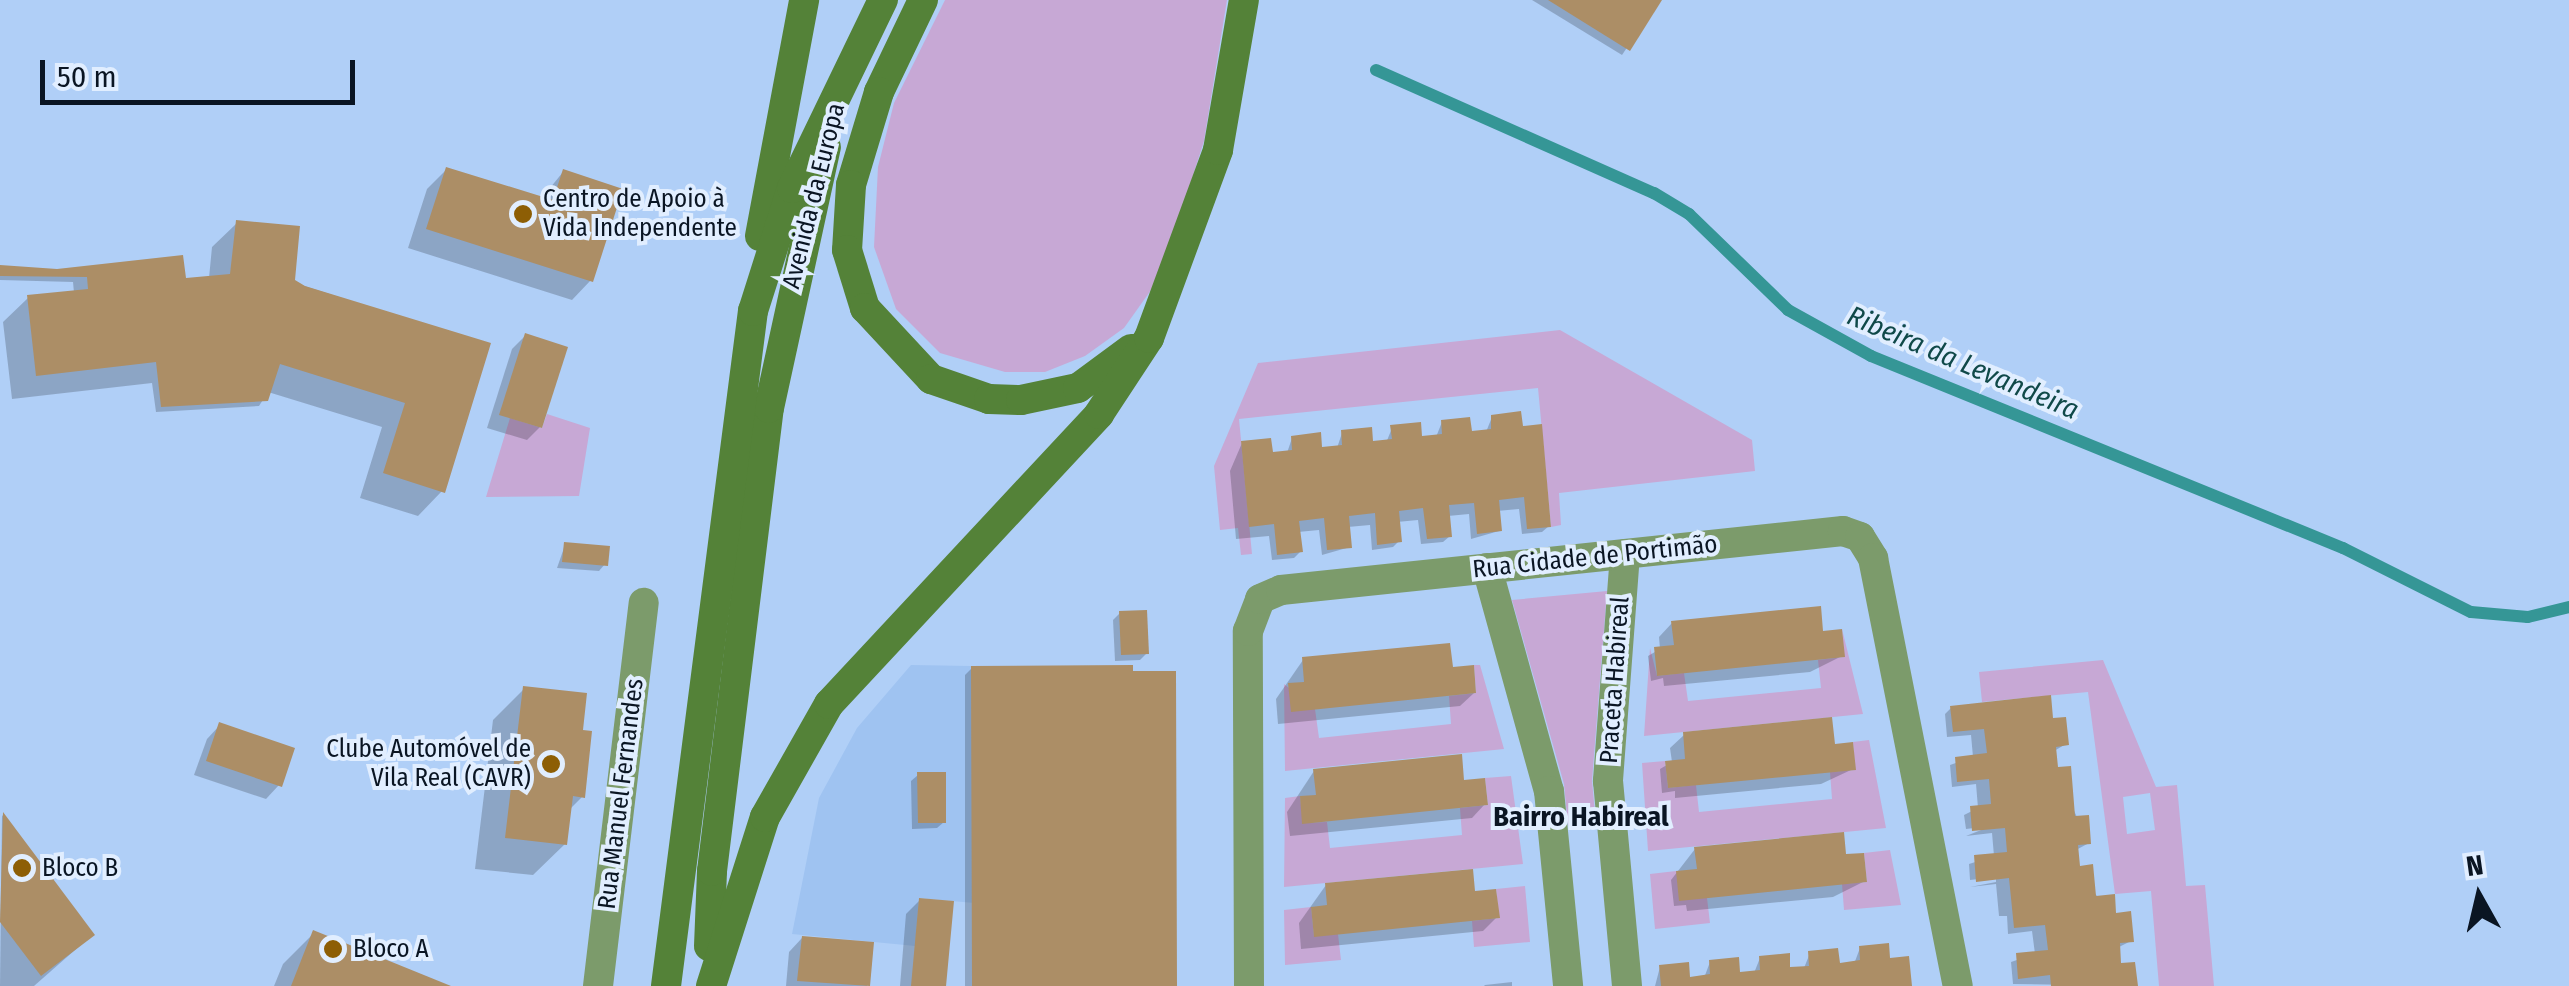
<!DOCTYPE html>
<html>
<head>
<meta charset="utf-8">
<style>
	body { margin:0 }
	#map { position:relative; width:2569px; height:986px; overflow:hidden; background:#b0cff7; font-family:"Fira Sans Condensed",sans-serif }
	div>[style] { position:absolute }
	.built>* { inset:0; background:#9fc3f1 }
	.green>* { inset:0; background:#c7a8d5 }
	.shadow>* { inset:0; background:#0003 }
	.stream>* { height:12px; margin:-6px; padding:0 6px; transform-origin:6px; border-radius:6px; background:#359696 }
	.building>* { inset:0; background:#ac8e66 }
	.minor>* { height:30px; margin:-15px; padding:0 15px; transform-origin:15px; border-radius:15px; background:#7c9b6b }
	.secondary>* { height:30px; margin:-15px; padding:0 15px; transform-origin:15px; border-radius:15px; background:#548238 }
	.dots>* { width:28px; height:28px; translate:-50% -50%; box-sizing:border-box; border:5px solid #e1eeff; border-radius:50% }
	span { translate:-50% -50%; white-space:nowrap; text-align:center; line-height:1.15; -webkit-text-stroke:8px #e1eeff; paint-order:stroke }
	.street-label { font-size:25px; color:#0a1523 }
	.poi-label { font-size:25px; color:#0a1523 }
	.left { translate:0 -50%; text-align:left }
	.right { translate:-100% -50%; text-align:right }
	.water-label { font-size:28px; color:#104949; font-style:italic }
	.neighbourhood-label { font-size:28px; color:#0a1523; font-weight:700 }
	.north { position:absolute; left:2429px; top:846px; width:100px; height:100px; -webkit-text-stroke:8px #e1eeff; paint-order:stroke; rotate:352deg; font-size:28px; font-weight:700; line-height:40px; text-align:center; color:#0a1523 }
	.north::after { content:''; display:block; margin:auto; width:35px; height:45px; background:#0a1523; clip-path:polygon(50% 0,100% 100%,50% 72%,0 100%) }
	.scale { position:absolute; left:40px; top:60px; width:315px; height:45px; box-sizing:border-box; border:5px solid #0a1523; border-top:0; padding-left:12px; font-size:30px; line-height:35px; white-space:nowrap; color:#0a1523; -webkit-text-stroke:8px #e1eeff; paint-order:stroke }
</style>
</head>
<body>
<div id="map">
	<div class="built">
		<i style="clip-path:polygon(911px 665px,971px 666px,974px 903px,919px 898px,915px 946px,792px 934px,819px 798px,857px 728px)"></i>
	</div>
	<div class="green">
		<i style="clip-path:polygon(945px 0,1227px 0,1204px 141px,1161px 276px,1124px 328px,1085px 356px,1045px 372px,1005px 372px,940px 353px,896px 309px,874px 247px,878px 167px,894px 103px)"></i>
		<i style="clip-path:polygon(1560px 330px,1752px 440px,1755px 471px,1559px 493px,1561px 525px,1551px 527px,1538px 388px,1239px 419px,1252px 554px,1241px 555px,1238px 528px,1220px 530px,1214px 466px,1258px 363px)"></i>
		<i style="clip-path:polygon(547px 414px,590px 428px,579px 496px,486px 497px,510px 418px,542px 428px)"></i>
		<i style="clip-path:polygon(1607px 591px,1592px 781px,1596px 823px,1568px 826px,1564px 784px,1512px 600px)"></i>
		<i style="clip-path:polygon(1842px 629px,1863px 714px,1644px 736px,1650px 648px,1657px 676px,1684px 673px,1688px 701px,1821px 688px,1818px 660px,1844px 657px)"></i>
		<i style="clip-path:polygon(evenodd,2103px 660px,2156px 787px,2177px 785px,2186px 886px,2205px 885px,2214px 986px,2159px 986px,2151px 891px,2115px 894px,2088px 692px,1982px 702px,1979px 672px,2103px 660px,2150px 793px,2155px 830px,2127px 834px,2123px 797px,2150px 793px)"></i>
		<i style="clip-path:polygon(1474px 665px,1480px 665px,1504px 749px,1285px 771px,1284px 684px,1315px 709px,1319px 738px,1451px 724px,1449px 696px,1476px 693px)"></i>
		<i style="clip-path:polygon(1869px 740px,1886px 828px,1648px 851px,1642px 763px,1665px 761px,1668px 788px,1696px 785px,1699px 812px,1832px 799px,1830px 772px,1855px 770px,1853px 742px)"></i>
		<i style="clip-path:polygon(1511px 776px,1523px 864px,1284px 887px,1285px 798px,1300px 796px,1303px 823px,1327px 822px,1330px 848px,1462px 835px,1460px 808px,1488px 805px,1485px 778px)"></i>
		<i style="clip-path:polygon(1890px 850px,1901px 905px,1844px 910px,1842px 884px,1867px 882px,1864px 853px)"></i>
		<i style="clip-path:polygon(1676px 871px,1707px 898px,1710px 923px,1655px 929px,1650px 874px)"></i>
		<i style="clip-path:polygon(1525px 886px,1530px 942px,1474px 947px,1472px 921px,1499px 918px,1496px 889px)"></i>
		<i style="clip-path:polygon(1311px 907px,1314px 936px,1338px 934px,1341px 960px,1285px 965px,1284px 910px)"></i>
	</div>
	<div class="shadow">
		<i style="clip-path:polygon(1532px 0,1659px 0,1622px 55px)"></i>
		<i style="clip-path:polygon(447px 169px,541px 199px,563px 172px,591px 280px,572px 300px,408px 248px,427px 189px)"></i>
		<i style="clip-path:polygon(237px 223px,292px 282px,488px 345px,442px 491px,418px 516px,360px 498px,382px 427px,268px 392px,259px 406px,156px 412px,152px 383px,12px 399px,3px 322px,28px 298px,74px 293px,73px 282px,0 280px,0 266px,178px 282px,209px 278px,212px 247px)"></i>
		<i style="clip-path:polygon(525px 336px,540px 427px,527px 440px,487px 428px,512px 349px)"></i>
		<i style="clip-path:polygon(1492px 417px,1549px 526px,1542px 532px,1522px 534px,1519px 509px,1497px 511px,1499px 531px,1471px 539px,1469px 514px,1448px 516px,1450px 536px,1443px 542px,1421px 544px,1418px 520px,1397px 522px,1399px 541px,1393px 547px,1372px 550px,1370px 525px,1348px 527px,1350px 547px,1322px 555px,1319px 530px,1298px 532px,1300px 552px,1294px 558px,1272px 560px,1269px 536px,1236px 539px,1230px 471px,1242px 443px,1265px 455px,1287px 453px,1292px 438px,1320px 450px,1337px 448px,1342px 433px,1366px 445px,1386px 443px,1392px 428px,1420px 439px,1436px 437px,1442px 422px,1465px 434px,1486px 432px)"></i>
		<i style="clip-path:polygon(565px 545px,605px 564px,599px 571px,557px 568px)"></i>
		<i style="clip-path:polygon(1120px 613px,1147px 653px,1140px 660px,1115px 661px,1113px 620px)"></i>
		<i style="clip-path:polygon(1672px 623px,1821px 634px,1842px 656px,1810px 672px,1664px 686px,1663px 678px,1651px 681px,1648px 656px,1660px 649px,1659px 637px)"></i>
		<i style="clip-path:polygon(1303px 660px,1451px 670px,1474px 693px,1460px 706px,1278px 724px,1276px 699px)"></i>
		<i style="clip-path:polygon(972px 668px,1174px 986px,965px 986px,965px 675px)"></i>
		<i style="clip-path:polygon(524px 689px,580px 732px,582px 797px,569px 810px,565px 844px,533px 875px,475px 869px,493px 720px)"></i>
		<i style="clip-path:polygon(1951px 708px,2051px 721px,2066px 744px,2054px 751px,2056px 772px,2089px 843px,2076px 850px,2078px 871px,2131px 941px,2117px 948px,2119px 969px,2135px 986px,2013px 984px,2011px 962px,2035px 954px,2032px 931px,2008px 934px,2007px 916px,1999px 916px,1996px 884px,1970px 887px,1996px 882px,1996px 877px,1970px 880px,1969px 864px,1994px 856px,1992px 833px,1966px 836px,1991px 826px,1966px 829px,1964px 815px,1978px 808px,1976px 784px,1952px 787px,1950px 765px,1973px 757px,1971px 735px,1947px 737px,1945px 714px)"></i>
		<i style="clip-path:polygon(220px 725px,279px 785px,266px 799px,194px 775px,207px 739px)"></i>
		<i style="clip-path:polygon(1684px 735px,1832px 747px,1853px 769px,1821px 784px,1675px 798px,1675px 791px,1662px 793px,1660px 769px,1672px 762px,1670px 748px)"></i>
		<i style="clip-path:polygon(1314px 771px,1462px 783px,1485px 804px,1472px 818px,1290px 836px,1287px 812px)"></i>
		<i style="clip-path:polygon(918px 775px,944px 822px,937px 828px,912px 829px,911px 781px)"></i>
		<i style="clip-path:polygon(2px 815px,92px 935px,34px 986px,0 986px)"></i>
		<i style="clip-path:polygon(1695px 849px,1844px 857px,1865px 881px,1833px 897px,1687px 911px,1686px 905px,1674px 906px,1671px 880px)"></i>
		<i style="clip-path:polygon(1326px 885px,1473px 894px,1497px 917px,1483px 931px,1301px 949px,1299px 923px)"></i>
		<i style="clip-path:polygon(920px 900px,944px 986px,900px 986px,906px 914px)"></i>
		<i style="clip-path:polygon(314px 933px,446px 986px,274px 986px,283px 964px)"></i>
		<i style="clip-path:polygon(802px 938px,871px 945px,867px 986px,786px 986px,789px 952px)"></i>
		<i style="clip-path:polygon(1860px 948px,1887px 960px,1910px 986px,1655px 986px,1660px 967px,1688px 979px,1704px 978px,1710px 962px,1733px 975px,1754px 973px,1760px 958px,1784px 970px,1804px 968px,1810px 953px,1838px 965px,1854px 964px)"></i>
		<i style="clip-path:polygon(1512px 982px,1512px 986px,1484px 986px,1485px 985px)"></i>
	</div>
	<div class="stream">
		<i style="left:1376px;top:70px;width:304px;rotate:23.9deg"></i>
		<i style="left:1654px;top:193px;width:41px;rotate:31deg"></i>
		<i style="left:1689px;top:214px;width:138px;rotate:44.1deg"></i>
		<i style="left:1788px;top:310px;width:95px;rotate:29deg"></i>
		<i style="left:1871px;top:356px;width:510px;rotate:22.14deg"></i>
		<i style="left:2343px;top:548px;width:143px;rotate:26.6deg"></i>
		<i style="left:2471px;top:612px;width:57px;rotate:5deg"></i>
		<i style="left:2528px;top:617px;width:42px;rotate:-13.7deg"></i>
	</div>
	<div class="building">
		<i style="clip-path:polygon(1548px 0,1662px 0,1630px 51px)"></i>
		<i style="clip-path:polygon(446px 167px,553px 200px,563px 169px,623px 189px,593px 282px,426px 229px)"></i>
		<i style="clip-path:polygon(236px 220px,300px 226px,295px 280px,305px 286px,491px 343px,445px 493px,383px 473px,405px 403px,280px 364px,268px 401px,161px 407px,156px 362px,36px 376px,27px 295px,88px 289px,87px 277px,0 276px,0 265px,57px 269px,183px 255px,186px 278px,230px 274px)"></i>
		<i style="clip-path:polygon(525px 333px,568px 347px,542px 428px,499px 415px)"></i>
		<i style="clip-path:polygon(1521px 411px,1523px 426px,1542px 424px,1551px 527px,1527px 529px,1524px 497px,1499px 500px,1502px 531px,1477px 534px,1474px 503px,1449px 505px,1452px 537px,1427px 539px,1423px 508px,1399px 511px,1402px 542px,1377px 545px,1375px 513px,1349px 516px,1352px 548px,1327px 550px,1324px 518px,1299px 521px,1303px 552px,1277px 555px,1274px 524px,1249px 527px,1241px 441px,1271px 438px,1273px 452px,1292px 450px,1291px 436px,1321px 432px,1322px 447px,1342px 445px,1341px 430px,1372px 427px,1373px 441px,1392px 439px,1390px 425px,1421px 422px,1422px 436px,1442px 434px,1441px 420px,1470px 417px,1472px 431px,1491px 429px,1491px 415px)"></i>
		<i style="clip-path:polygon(564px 542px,610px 546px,608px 566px,562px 562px)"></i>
		<i style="clip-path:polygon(1821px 606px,1823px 631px,1842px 629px,1845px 657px,1657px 676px,1654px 647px,1674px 645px,1671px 621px)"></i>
		<i style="clip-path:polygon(1147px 610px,1149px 654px,1121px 655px,1119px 611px)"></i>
		<i style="clip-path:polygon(1450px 643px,1453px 667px,1474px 665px,1476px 693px,1291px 712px,1288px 683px,1304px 682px,1302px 657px)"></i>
		<i style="clip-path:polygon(1133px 665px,1133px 671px,1176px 671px,1177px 986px,972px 986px,971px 666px)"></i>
		<i style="clip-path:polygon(523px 686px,587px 693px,583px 730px,592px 731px,585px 798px,573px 796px,567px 845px,505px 838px)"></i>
		<i style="clip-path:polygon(2051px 695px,2053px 718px,2066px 717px,2069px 745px,2056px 747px,2058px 767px,2071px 766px,2075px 816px,2089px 815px,2091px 844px,2078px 845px,2080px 866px,2093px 864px,2096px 896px,2115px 894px,2116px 913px,2131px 911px,2134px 942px,2120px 943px,2121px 963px,2135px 962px,2138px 986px,2051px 986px,2050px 975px,2018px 979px,2016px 953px,2048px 950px,2045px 925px,2014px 928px,2009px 878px,1976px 882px,1974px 855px,2007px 852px,2005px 828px,1972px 831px,1970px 806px,1991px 804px,1989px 779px,1957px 782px,1955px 757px,1987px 753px,1984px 729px,1953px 732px,1950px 706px)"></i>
		<i style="clip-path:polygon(1832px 717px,1835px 744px,1853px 742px,1856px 770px,1668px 788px,1665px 761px,1685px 759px,1683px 732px)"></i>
		<i style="clip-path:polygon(219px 722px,295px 748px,282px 787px,206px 761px)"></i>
		<i style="clip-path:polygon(1462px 754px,1464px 780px,1485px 778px,1488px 805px,1302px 824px,1300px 796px,1316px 795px,1313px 769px)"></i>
		<i style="clip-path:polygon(917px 772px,946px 772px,946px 823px,918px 823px)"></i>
		<i style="clip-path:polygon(3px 812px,95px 935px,41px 976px,0 922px)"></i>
		<i style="clip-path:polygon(1844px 832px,1846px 854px,1864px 853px,1867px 882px,1679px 901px,1676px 871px,1697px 869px,1694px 847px)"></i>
		<i style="clip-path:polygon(1473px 869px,1475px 891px,1496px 889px,1500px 918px,1314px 937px,1311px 907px,1327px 905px,1325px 883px)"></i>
		<i style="clip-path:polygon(919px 898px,954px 901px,946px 986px,911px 986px)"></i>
		<i style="clip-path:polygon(313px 930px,451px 986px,291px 986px)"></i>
		<i style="clip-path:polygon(802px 936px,874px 942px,870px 986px,797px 981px)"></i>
		<i style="clip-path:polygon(1889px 943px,1890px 958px,1909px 956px,1912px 986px,1661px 986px,1659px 965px,1689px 962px,1690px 977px,1710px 974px,1709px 960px,1739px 957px,1740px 972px,1760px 970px,1759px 956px,1790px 953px,1790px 967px,1809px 966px,1808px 951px,1838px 948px,1840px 963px,1860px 960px,1859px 946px)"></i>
	</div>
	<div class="minor">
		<i style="left:1625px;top:554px;width:228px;rotate:94.3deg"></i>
		<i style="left:1608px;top:781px;width:206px;rotate:84.7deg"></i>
		<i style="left:1487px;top:568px;width:231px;rotate:74.5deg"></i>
		<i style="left:1549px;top:791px;width:196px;rotate:84.4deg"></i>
		<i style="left:598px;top:986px;width:386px;rotate:-83.2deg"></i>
		<i style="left:1249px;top:986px;width:355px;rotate:-90.2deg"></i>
		<i style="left:1248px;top:631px;width:34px;rotate:-69deg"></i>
		<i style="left:1260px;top:599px;width:23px;rotate:-23deg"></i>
		<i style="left:1281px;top:590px;width:565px;rotate:-5.99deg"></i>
		<i style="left:1843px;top:531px;width:18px;rotate:19deg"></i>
		<i style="left:1860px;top:537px;width:25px;rotate:58deg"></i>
		<i style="left:1873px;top:558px;width:436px;rotate:78.8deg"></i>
	</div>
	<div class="secondary">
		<i style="left:923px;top:0;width:102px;rotate:115.6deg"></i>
		<i style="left:879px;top:92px;width:97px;rotate:106.8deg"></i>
		<i style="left:851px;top:185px;width:65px;rotate:93.5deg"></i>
		<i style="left:847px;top:250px;width:61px;rotate:72.8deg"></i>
		<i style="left:865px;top:308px;width:97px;rotate:47.1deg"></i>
		<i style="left:931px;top:379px;width:61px;rotate:19deg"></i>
		<i style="left:989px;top:399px;width:32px;rotate:2deg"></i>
		<i style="left:1021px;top:400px;width:58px;rotate:-11.9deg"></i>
		<i style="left:1078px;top:388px;width:66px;rotate:-36.3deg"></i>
		<i style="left:760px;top:236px;width:240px;rotate:-79.4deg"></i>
		<i style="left:709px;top:946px;width:75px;rotate:-87.7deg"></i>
		<i style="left:712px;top:871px;width:466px;rotate:-83deg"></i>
		<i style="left:769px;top:408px;width:267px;rotate:-77.7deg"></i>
		<i style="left:666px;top:986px;width:681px;rotate:-82.66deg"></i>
		<i style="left:753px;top:311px;width:129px;rotate:-72.4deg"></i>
		<i style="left:792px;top:188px;width:209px;rotate:-64.2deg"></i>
		<i style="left:711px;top:986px;width:177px;rotate:-72.3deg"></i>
		<i style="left:765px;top:817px;width:130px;rotate:-60.5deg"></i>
		<i style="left:829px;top:704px;width:396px;rotate:-47deg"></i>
		<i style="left:1099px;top:414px;width:91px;rotate:-56.7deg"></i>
		<i style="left:1149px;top:338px;width:200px;rotate:-69.8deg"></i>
		<i style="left:1218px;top:150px;width:152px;rotate:-80.2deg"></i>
	</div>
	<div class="dots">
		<i style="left:523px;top:214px;background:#8d5e05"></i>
		<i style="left:551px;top:764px;background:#8d5e05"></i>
		<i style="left:22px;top:868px;background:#8d5e05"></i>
		<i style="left:333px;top:949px;background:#8d5e05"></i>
	</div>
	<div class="street-label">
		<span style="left:814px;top:196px;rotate:-76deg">Avenida da Europa</span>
		<span style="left:1595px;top:557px;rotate:-6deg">Rua Cidade de Portimão</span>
		<span style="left:1615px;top:680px;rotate:-86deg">Praceta Habireal</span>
		<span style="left:621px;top:794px;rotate:-83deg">Rua Manuel Fernandes</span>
	</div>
	<div class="poi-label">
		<span class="left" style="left:543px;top:214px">Centro de Apoio à<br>Vida Independente</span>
		<span class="right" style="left:531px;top:764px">Clube Automóvel de<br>Vila Real (CAVR)</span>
		<span class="left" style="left:42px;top:868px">Bloco B</span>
		<span class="left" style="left:353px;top:949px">Bloco A</span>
	</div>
	<div class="water-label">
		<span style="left:1963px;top:363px;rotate:23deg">Ribeira da Levandeira</span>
	</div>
	<div class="neighbourhood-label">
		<span style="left:1581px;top:817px">Bairro Habireal</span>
	</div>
	<div class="north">N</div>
	<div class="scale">50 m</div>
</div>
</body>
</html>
